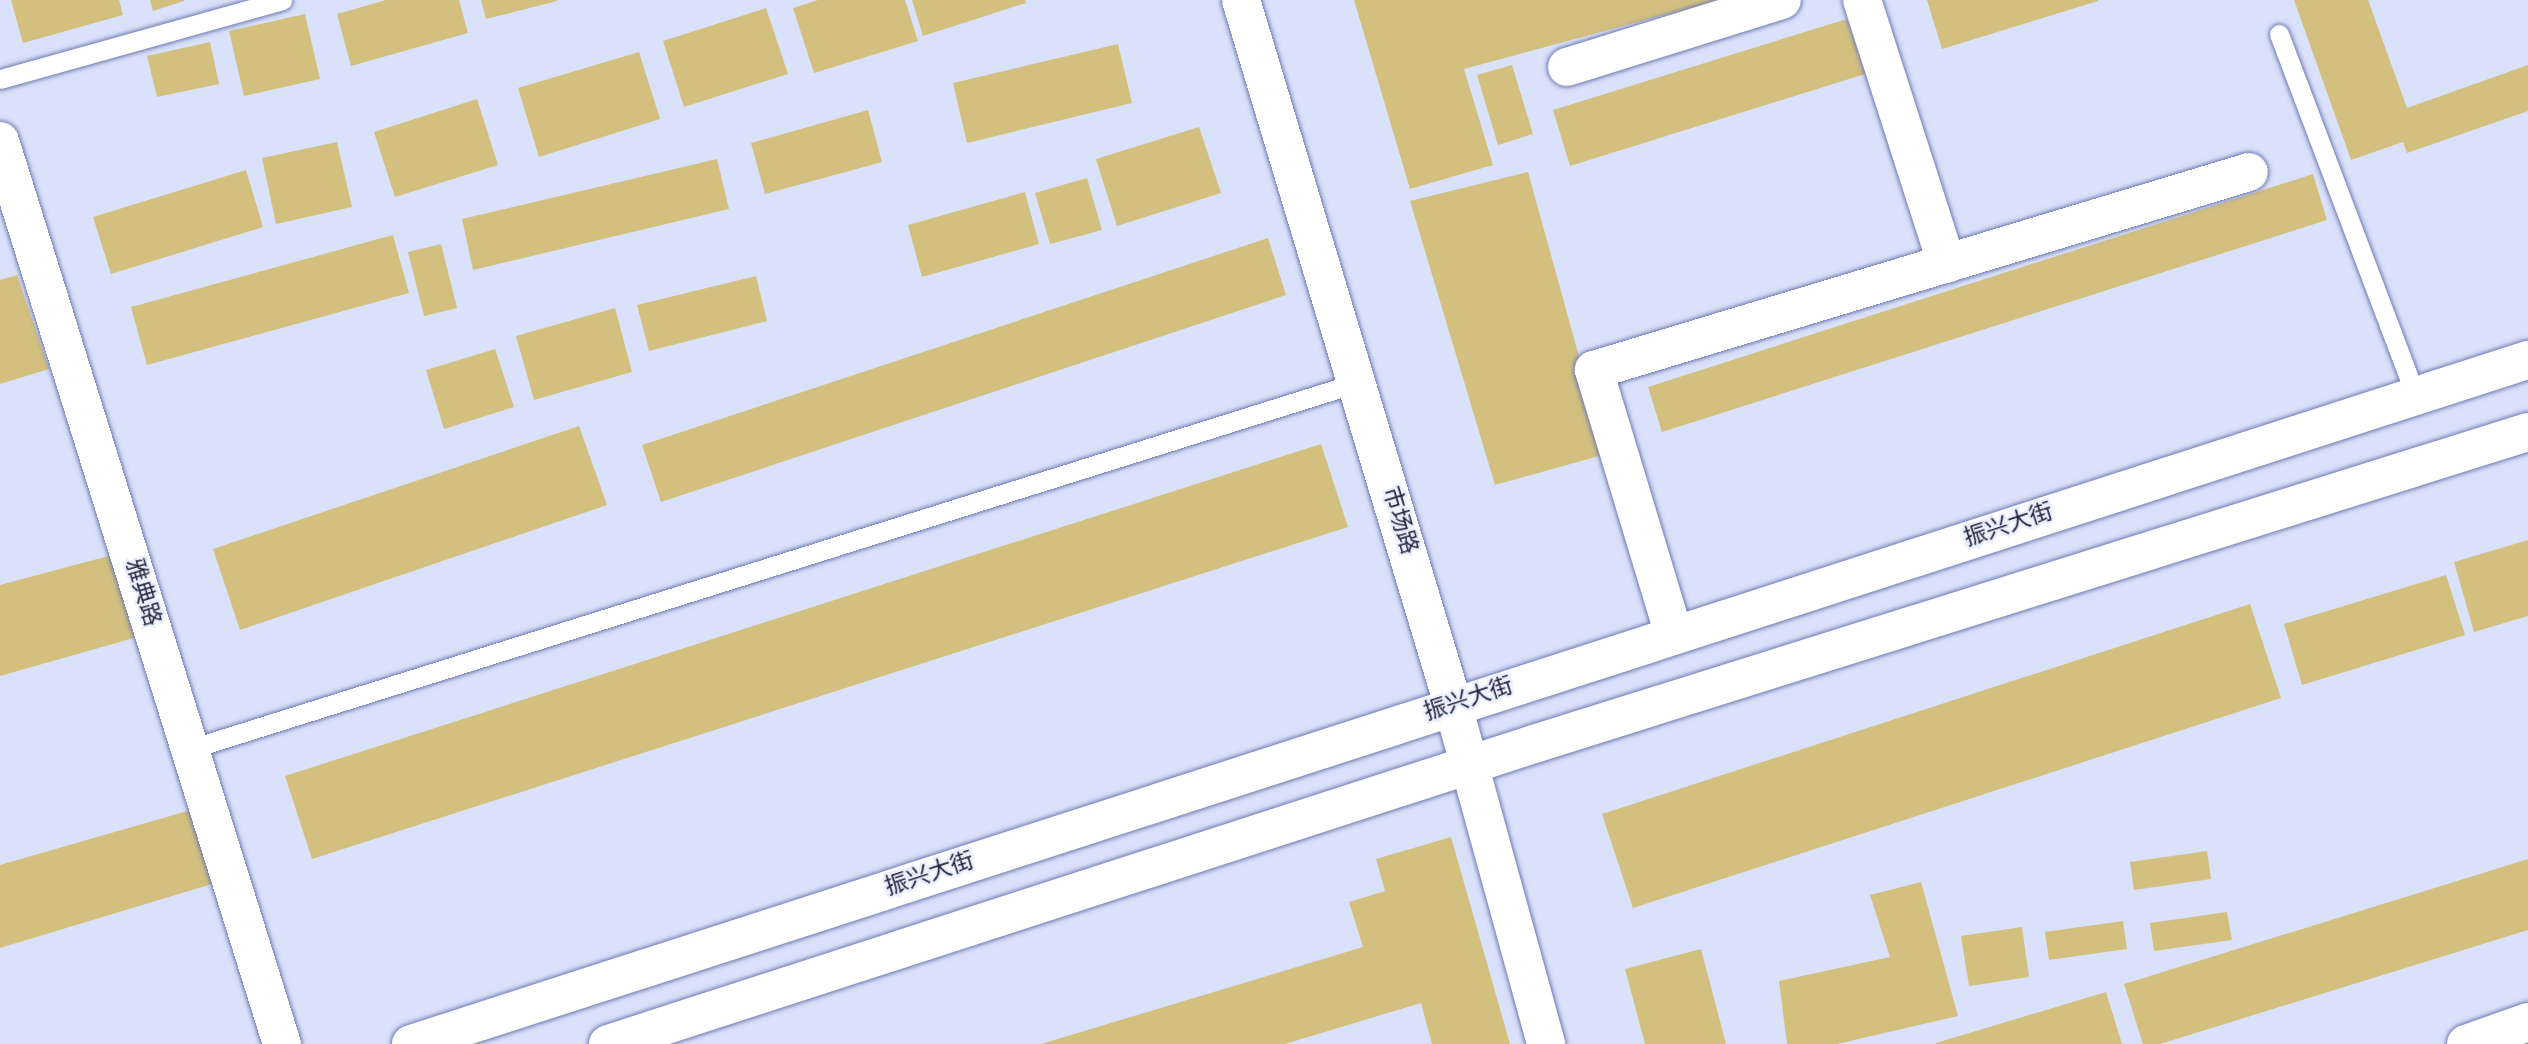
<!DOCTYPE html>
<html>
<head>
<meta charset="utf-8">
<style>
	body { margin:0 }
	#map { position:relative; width:2528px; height:1044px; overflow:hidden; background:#dae1fa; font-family:Overpass,"Noto Sans SC",sans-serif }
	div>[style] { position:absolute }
	.building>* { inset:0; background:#d3c07f }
	.roads { filter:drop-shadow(0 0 2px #6d7ab2) drop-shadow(0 0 2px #6d7ab2) }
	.service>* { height:19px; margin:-9.5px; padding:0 9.5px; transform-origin:9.5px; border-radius:9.5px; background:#fff }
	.minor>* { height:38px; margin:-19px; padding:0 19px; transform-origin:19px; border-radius:19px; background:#fff }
	.tertiary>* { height:38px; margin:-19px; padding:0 19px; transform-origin:19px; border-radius:19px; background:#fff }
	span { translate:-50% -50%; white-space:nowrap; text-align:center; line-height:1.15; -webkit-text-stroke:5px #ebeefb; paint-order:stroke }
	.street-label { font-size:23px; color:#22273e }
</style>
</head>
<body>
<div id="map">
	<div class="building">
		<i style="clip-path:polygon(11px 0,119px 0,123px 15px,23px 43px)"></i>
		<i style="clip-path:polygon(150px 0,184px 0,184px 1px,153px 11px)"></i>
		<i style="clip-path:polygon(386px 0,459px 0,468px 33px,351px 66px,337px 14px)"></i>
		<i style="clip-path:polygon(481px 0,557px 0,557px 1px,486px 19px)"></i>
		<i style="clip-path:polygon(818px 0,905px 0,918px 41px,814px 73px,793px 8px)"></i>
		<i style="clip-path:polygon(912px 0,1025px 0,1026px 3px,923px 36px)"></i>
		<i style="clip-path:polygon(1354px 0,1716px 0,1716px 1px,1464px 69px,1493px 165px,1410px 189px)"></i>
		<i style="clip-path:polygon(1927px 0,2098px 0,2098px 1px,1942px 49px)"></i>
		<i style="clip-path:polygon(2294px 0,2368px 0,2407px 108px,2528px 65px,2528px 111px,2407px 153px,2403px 142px,2351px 160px)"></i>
		<i style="clip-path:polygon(766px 8px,788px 74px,684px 107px,663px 41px)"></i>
		<i style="clip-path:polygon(305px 14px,320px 79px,244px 96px,229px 31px)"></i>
		<i style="clip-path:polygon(1847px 19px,1865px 74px,1570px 166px,1553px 110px)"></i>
		<i style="clip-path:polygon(210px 42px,219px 84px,157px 97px,147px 56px)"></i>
		<i style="clip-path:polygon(1118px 44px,1132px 103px,967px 143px,953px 83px)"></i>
		<i style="clip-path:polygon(639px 52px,660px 119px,539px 157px,518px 88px)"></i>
		<i style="clip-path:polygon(1512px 65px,1533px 134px,1498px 145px,1477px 75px)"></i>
		<i style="clip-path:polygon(477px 99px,498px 165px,395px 197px,374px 132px)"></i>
		<i style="clip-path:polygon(868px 110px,882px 162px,765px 194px,751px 143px)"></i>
		<i style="clip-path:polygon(1199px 127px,1221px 193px,1117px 226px,1096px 159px)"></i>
		<i style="clip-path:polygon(337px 142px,352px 207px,276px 224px,262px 158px)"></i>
		<i style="clip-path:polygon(717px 159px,729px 209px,473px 270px,462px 219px)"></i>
		<i style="clip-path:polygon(246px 170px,263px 227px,111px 274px,93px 217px)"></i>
		<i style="clip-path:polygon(1528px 172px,1606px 454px,1495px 485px,1410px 201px)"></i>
		<i style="clip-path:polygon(2313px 174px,2327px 220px,1662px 432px,1648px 387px)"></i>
		<i style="clip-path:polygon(1087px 178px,1102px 230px,1050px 244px,1035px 193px)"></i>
		<i style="clip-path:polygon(1025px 192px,1039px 244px,922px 277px,908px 225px)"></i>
		<i style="clip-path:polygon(393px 235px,409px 293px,147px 365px,131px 307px)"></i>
		<i style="clip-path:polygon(1268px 238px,1286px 295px,661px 502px,642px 445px)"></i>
		<i style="clip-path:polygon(441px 244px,457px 308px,424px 316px,408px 252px)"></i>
		<i style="clip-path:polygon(17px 275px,49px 369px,0 384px,0 280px)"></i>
		<i style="clip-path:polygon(756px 276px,767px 321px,649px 351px,637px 305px)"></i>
		<i style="clip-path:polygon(615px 308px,632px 372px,534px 400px,516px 336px)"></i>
		<i style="clip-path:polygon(495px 349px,514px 407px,444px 429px,426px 370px)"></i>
		<i style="clip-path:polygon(579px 426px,607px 505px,240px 630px,213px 549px)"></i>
		<i style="clip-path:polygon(1321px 444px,1348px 527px,312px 859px,285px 776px)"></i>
		<i style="clip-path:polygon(2528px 540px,2528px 616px,2474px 632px,2454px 562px)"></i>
		<i style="clip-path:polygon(116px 554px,141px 636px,0 676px,0 585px)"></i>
		<i style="clip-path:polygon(2446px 575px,2465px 635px,2302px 685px,2284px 624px)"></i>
		<i style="clip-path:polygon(2250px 604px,2281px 698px,1633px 908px,1602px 814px)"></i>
		<i style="clip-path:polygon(191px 810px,212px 884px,0 948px,0 865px)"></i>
		<i style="clip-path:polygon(1451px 837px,1510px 1044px,1432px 1044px,1421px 1003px,1285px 1044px,1041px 1044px,1363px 947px,1349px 902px,1385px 891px,1376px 859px)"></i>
		<i style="clip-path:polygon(2207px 851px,2211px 879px,2134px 890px,2130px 862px)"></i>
		<i style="clip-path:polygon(2528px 859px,2528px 930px,2160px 1044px,2143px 1044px,2124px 984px)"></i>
		<i style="clip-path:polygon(1921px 882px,1958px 1016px,1837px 1044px,1787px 1044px,1779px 981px,1890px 957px,1870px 895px)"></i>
		<i style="clip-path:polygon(2227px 912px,2232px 940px,2154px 951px,2150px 923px)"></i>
		<i style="clip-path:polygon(2123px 921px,2127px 949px,2049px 960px,2045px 932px)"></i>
		<i style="clip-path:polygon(2022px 927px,2029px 977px,1969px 986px,1961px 936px)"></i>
		<i style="clip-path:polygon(1701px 949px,1726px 1044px,1645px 1044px,1625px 969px)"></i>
		<i style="clip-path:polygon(2106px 992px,2122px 1044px,1936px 1044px,1936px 1043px)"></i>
	</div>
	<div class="roads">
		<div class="service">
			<i style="left:2279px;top:34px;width:387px;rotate:69.3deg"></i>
			<i style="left:0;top:79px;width:293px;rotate:-15.6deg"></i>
			<i style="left:190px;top:749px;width:1222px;rotate:-17.43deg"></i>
		</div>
		<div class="minor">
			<i style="left:1241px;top:0;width:722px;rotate:73.25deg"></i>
			<i style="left:1449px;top:691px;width:366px;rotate:74.6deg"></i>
			<i style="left:1862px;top:0;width:277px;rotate:72.2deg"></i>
			<i style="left:1567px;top:67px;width:225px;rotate:-17.3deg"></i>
			<i style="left:0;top:141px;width:946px;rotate:72.66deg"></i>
			<i style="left:1674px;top:635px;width:277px;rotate:-106.8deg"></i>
			<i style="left:1594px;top:370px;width:684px;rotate:-16.82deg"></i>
			<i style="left:2466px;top:1044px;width:66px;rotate:-19.5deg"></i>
		</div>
		<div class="tertiary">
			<i style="left:411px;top:1044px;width:2225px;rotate:-17.91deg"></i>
			<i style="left:608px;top:1044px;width:973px;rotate:-17.95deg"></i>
			<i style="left:1534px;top:744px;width:1042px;rotate:-17.43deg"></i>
		</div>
	</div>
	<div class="street-label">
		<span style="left:1398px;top:521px;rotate:73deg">市场路</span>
		<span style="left:2009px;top:527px;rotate:-18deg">振兴大街</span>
		<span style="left:141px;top:593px;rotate:73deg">雅典路</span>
		<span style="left:1469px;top:701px;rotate:-18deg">振兴大街</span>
		<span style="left:930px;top:876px;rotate:-18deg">振兴大街</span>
	</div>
</div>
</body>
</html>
